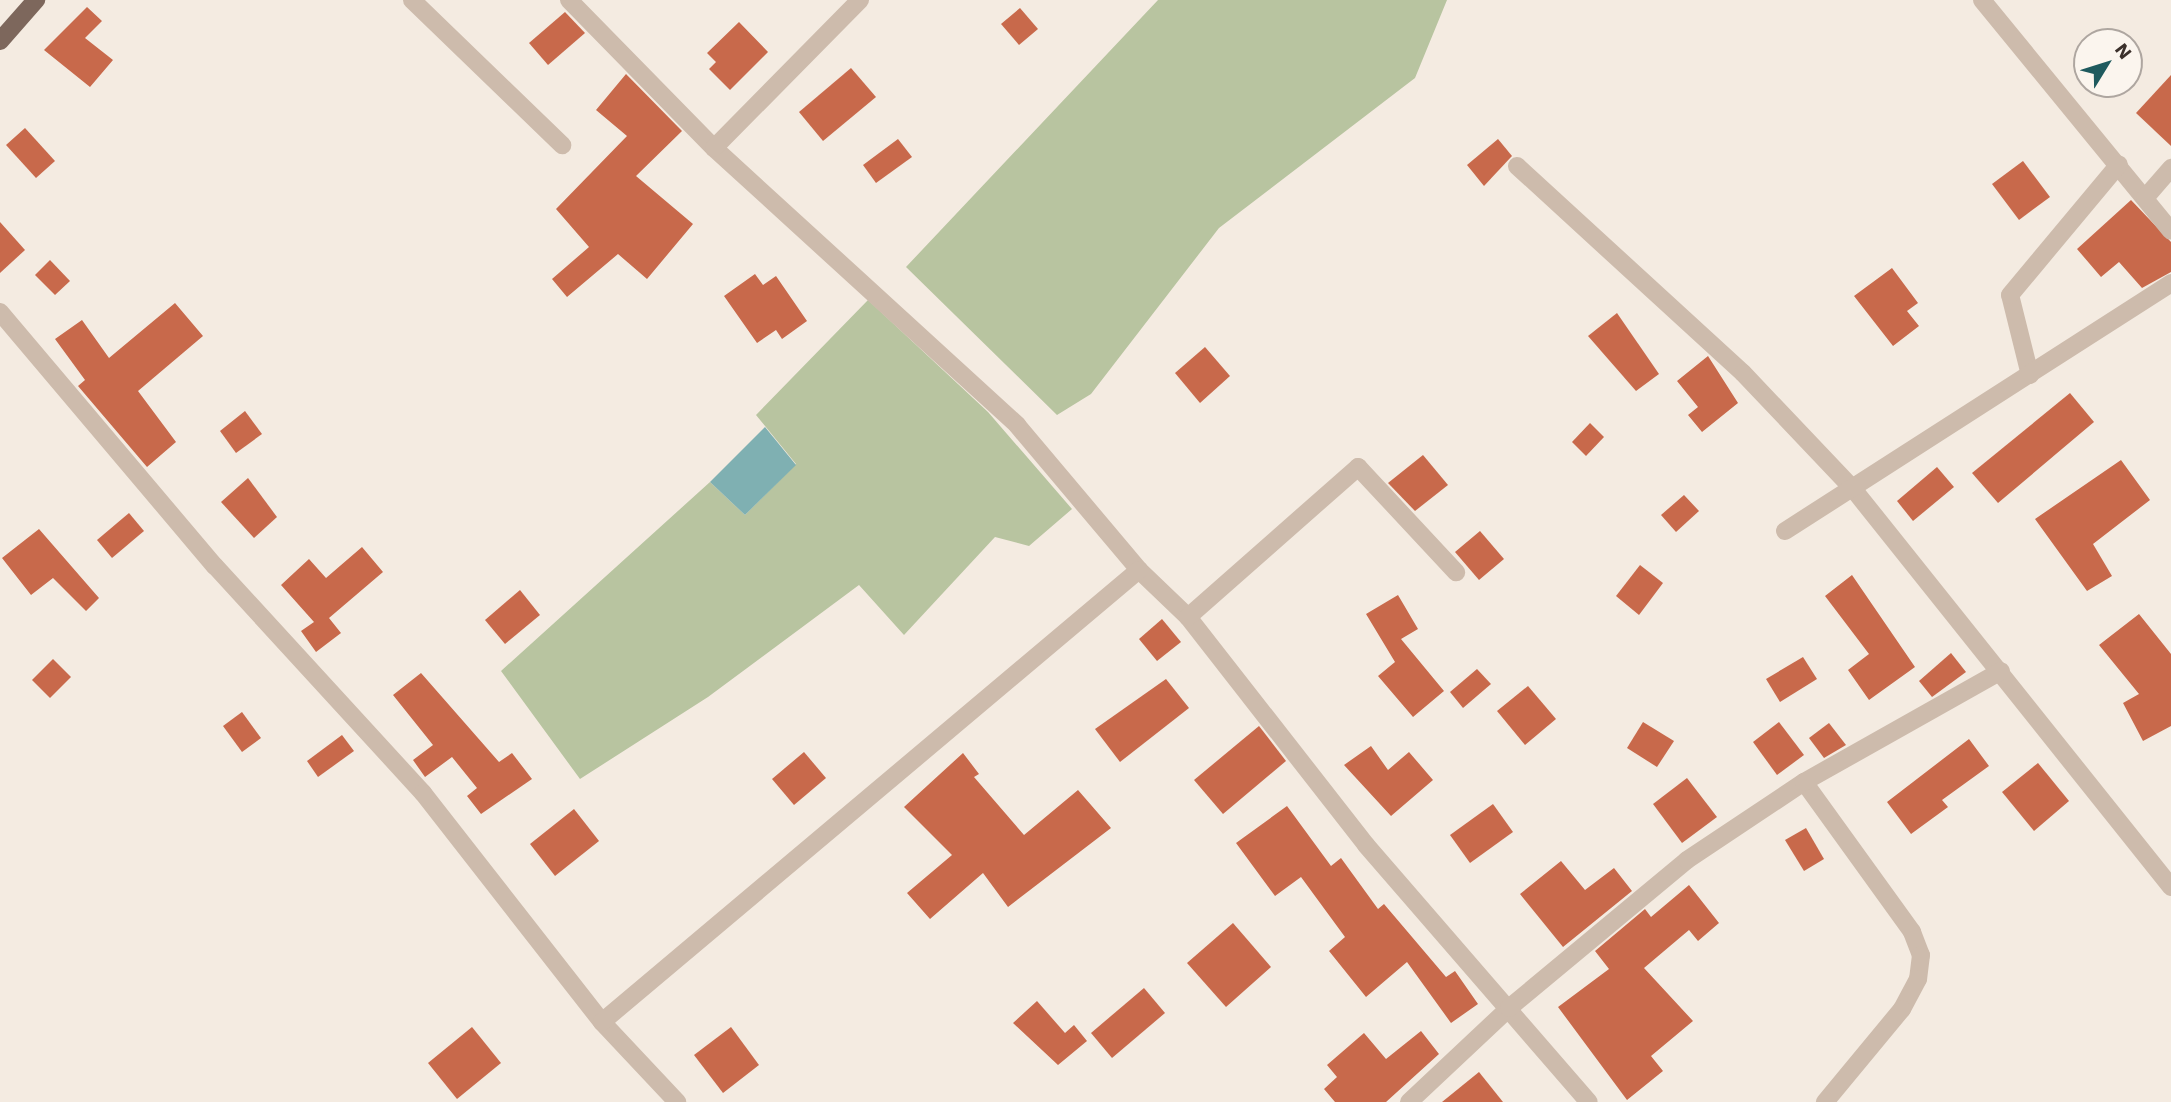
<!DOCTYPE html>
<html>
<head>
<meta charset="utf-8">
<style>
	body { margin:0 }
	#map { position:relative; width:2171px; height:1102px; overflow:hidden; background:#f4ebe1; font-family:"Work Sans",sans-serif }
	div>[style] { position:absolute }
	.green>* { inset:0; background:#b8c4a0 }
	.water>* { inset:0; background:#7fb0b2 }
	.building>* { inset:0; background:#c8694b }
	.minor>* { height:18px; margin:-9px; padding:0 9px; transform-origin:9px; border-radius:9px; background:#cdbbac }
	.major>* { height:18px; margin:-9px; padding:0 9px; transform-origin:9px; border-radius:9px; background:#7d675c }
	span { translate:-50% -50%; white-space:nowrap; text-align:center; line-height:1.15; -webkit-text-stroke:5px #fbf5ee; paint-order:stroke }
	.north { position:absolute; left:2073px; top:28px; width:70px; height:70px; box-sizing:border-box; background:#fbf5ee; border:2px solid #aea6a0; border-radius:50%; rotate:52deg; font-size:19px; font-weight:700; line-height:28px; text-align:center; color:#3b302b }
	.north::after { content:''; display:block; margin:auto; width:24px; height:32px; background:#1f5a5e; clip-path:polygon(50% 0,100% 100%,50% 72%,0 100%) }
</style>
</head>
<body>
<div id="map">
	<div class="green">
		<i style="clip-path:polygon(1158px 0,1447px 0,1415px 78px,1219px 228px,1091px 394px,1057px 415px,906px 267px)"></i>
		<i style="clip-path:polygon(868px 300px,988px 412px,1072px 509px,1029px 546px,995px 537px,904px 635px,859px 585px,708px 697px,580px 779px,501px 671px,710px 482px,745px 515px,796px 464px,756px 415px)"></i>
	</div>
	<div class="water">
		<i style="clip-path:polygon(765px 427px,796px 465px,745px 515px,710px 482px)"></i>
	</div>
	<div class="building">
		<i style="clip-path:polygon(87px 7px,102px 21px,85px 38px,113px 60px,90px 87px,44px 50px)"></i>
		<i style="clip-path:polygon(1020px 8px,1038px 29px,1019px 45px,1001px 24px)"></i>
		<i style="clip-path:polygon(565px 12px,585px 33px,548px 65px,529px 43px)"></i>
		<i style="clip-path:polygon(739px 22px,768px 52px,730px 90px,709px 69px,716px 62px,707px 53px)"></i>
		<i style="clip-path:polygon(851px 68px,876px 97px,823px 141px,799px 112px)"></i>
		<i style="clip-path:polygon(626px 74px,682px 131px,636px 176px,693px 224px,647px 279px,618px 254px,567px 297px,552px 279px,589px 247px,556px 209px,627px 136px,596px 110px)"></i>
		<i style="clip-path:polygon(2171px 75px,2171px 146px,2136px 113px)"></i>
		<i style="clip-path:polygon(25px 128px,55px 161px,36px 178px,6px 145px)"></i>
		<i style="clip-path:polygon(898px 139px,912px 157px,876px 183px,863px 165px)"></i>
		<i style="clip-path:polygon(1498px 139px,1512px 156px,1484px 186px,1467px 165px)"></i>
		<i style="clip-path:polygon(2023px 161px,2050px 197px,2019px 220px,1992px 184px)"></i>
		<i style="clip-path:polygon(2131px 200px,2171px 242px,2171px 272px,2142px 288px,2119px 262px,2101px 277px,2077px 249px)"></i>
		<i style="clip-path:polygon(0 222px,25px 250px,0 273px)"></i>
		<i style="clip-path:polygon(50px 260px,70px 281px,55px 295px,35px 275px)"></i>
		<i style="clip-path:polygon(1892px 268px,1918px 303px,1907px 311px,1919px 326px,1893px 346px,1854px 296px)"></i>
		<i style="clip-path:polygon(755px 274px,763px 285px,776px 276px,807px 321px,782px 339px,776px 330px,757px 343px,724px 296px)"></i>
		<i style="clip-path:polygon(175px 303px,203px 336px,138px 391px,176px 442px,147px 467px,78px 386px,85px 380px,55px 339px,82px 320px,109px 358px)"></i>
		<i style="clip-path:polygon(1617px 313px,1659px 374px,1636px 391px,1588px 336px)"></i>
		<i style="clip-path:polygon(1205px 347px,1230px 376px,1200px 403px,1175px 373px)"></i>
		<i style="clip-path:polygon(1708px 356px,1738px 403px,1702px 432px,1688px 415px,1698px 407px,1677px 381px)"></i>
		<i style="clip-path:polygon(2070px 393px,2094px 422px,1998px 503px,1972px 473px)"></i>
		<i style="clip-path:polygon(245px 411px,262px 434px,236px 453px,220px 431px)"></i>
		<i style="clip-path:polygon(1590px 423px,1604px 437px,1586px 456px,1572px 442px)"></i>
		<i style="clip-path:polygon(1423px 455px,1448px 485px,1415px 511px,1388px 483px)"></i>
		<i style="clip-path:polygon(2121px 460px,2150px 500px,2093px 544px,2112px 576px,2087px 591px,2035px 519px)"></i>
		<i style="clip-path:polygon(1937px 467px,1954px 487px,1913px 521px,1897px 501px)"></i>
		<i style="clip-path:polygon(248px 478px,277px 517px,254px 538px,221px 502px)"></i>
		<i style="clip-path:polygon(1684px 495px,1699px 511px,1676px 532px,1661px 515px)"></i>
		<i style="clip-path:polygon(129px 513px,144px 531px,112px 558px,97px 540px)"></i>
		<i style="clip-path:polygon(39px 529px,99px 598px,86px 611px,53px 578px,31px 595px,2px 558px)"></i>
		<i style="clip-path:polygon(1480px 531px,1504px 559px,1479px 580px,1455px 552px)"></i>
		<i style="clip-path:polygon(362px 547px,383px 572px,329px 618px,341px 633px,316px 652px,301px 631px,314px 622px,281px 585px,309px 559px,326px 578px)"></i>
		<i style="clip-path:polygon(1640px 565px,1663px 583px,1639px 615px,1616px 596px)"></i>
		<i style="clip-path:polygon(1852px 575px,1915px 667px,1869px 700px,1848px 670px,1869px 654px,1825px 596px)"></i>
		<i style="clip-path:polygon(520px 590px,540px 615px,505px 644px,485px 620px)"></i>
		<i style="clip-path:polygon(1398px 595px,1418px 629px,1401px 639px,1444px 691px,1413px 717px,1378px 676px,1395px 662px,1366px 614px)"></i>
		<i style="clip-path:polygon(2139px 614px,2171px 654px,2171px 726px,2143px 741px,2123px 703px,2139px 694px,2099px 645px)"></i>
		<i style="clip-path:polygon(1162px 619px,1181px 642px,1157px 661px,1139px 639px)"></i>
		<i style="clip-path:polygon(1951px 653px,1966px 672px,1932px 697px,1919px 681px)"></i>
		<i style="clip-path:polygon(1803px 657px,1817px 679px,1780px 702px,1766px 679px)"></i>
		<i style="clip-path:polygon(53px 659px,71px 677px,50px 698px,32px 680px)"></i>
		<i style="clip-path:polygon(1477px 669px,1491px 684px,1463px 708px,1450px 692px)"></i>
		<i style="clip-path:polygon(421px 673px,499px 762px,512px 753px,532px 779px,481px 814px,467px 796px,477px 788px,452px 757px,425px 777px,413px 760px,433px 745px,393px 695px)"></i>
		<i style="clip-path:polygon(1166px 679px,1189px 708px,1120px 762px,1095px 729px)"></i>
		<i style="clip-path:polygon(1528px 686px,1556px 719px,1525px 745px,1497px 711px)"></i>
		<i style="clip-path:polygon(242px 712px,261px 738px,242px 752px,223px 726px)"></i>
		<i style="clip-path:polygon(1643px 722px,1674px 741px,1657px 767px,1627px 748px)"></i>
		<i style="clip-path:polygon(1779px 722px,1804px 755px,1777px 775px,1753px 742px)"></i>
		<i style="clip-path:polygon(1829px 723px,1846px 745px,1824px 758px,1809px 738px)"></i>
		<i style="clip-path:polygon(1259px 726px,1286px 761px,1223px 814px,1194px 780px)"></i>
		<i style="clip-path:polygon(342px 735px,354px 751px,318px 777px,307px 761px)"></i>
		<i style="clip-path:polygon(1969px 739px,1989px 766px,1942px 800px,1948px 807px,1911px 834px,1887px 802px)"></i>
		<i style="clip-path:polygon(1371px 746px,1388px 770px,1409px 752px,1433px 780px,1391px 816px,1344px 765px)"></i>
		<i style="clip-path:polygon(804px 752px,826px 778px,794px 805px,772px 779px)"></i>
		<i style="clip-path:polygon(963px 753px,979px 774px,974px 777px,1024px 835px,1078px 790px,1111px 828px,1008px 907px,983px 873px,930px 919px,907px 893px,952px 855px,904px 807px)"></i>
		<i style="clip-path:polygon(2038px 763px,2069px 801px,2034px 831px,2002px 792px)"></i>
		<i style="clip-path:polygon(1687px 778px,1717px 817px,1682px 843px,1653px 804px)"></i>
		<i style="clip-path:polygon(1493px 804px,1513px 832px,1470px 863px,1450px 835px)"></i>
		<i style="clip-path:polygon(1287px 806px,1331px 866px,1341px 858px,1378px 909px,1384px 904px,1446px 977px,1455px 971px,1478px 1004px,1451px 1023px,1407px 962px,1366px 997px,1329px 951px,1345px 937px,1301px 877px,1275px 896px,1236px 843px)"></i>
		<i style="clip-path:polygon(574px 809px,599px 841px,555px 876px,530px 844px)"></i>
		<i style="clip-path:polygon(1806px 828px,1824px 859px,1804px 871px,1785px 840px)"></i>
		<i style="clip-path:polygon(1561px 861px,1585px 890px,1614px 868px,1632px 891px,1563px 947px,1520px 894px)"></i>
		<i style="clip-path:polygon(1689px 885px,1719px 923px,1698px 941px,1689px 930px,1644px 968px,1693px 1021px,1651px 1056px,1663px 1071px,1627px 1100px,1558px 1007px,1609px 969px,1595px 951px,1645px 909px,1651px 917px)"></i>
		<i style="clip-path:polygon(1233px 923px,1271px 967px,1226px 1007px,1187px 963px)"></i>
		<i style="clip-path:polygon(1144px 988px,1165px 1013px,1112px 1058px,1091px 1033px)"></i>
		<i style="clip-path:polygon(1037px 1001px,1065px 1033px,1074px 1025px,1087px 1041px,1058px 1065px,1013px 1023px)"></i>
		<i style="clip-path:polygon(472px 1027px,501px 1063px,457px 1099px,428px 1063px)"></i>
		<i style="clip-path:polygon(731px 1027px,759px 1065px,723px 1093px,694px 1055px)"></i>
		<i style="clip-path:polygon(1421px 1031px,1439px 1054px,1386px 1102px,1335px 1102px,1324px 1089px,1337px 1077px,1327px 1065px,1364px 1033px,1386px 1059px)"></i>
		<i style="clip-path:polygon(1479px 1072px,1503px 1102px,1442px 1102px)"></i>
	</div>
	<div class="minor">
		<i style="left:412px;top:0;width:209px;rotate:44deg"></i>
		<i style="left:569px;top:0;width:207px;rotate:45.6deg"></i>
		<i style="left:714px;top:148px;width:411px;rotate:42.4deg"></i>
		<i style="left:1017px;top:425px;width:189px;rotate:49.9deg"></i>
		<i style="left:1139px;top:570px;width:68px;rotate:43.8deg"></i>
		<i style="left:1188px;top:617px;width:289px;rotate:52deg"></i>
		<i style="left:1366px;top:845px;width:340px;rotate:49.1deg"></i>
		<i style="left:1982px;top:0;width:298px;rotate:50.7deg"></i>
		<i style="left:714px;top:148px;width:208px;rotate:-45.4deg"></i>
		<i style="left:1517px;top:166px;width:306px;rotate:42.5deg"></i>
		<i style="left:1743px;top:373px;width:161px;rotate:46.5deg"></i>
		<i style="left:1854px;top:490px;width:508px;rotate:51.39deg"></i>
		<i style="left:2145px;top:198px;width:40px;rotate:-49deg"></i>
		<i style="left:0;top:312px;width:333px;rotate:49.8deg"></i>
		<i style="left:215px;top:566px;width:308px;rotate:47.5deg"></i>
		<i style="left:423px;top:793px;width:291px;rotate:52deg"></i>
		<i style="left:602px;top:1022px;width:110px;rotate:46.8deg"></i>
		<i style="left:2030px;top:375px;width:82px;rotate:-104deg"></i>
		<i style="left:2010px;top:295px;width:170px;rotate:-50.2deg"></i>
		<i style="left:1785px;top:531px;width:459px;rotate:-32.7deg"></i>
		<i style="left:1188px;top:617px;width:227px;rotate:-41.4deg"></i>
		<i style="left:1358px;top:467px;width:144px;rotate:47deg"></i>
		<i style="left:1804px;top:782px;width:185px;rotate:54.2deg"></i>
		<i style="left:1912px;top:932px;width:25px;rotate:69deg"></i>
		<i style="left:1921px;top:955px;width:24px;rotate:97deg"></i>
		<i style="left:1918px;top:979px;width:34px;rotate:118deg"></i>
		<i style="left:1902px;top:1009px;width:121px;rotate:129.6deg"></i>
		<i style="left:602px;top:1022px;width:702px;rotate:-40.09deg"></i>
		<i style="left:1409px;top:1102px;width:137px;rotate:-43.2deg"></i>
		<i style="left:1509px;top:1008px;width:231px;rotate:-39.7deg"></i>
		<i style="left:1687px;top:860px;width:141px;rotate:-33.7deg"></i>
		<i style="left:1804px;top:782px;width:226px;rotate:-29.4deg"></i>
	</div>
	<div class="major">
		<i style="left:0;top:41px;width:55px;rotate:-48.7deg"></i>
	</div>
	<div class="north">N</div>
</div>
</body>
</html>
